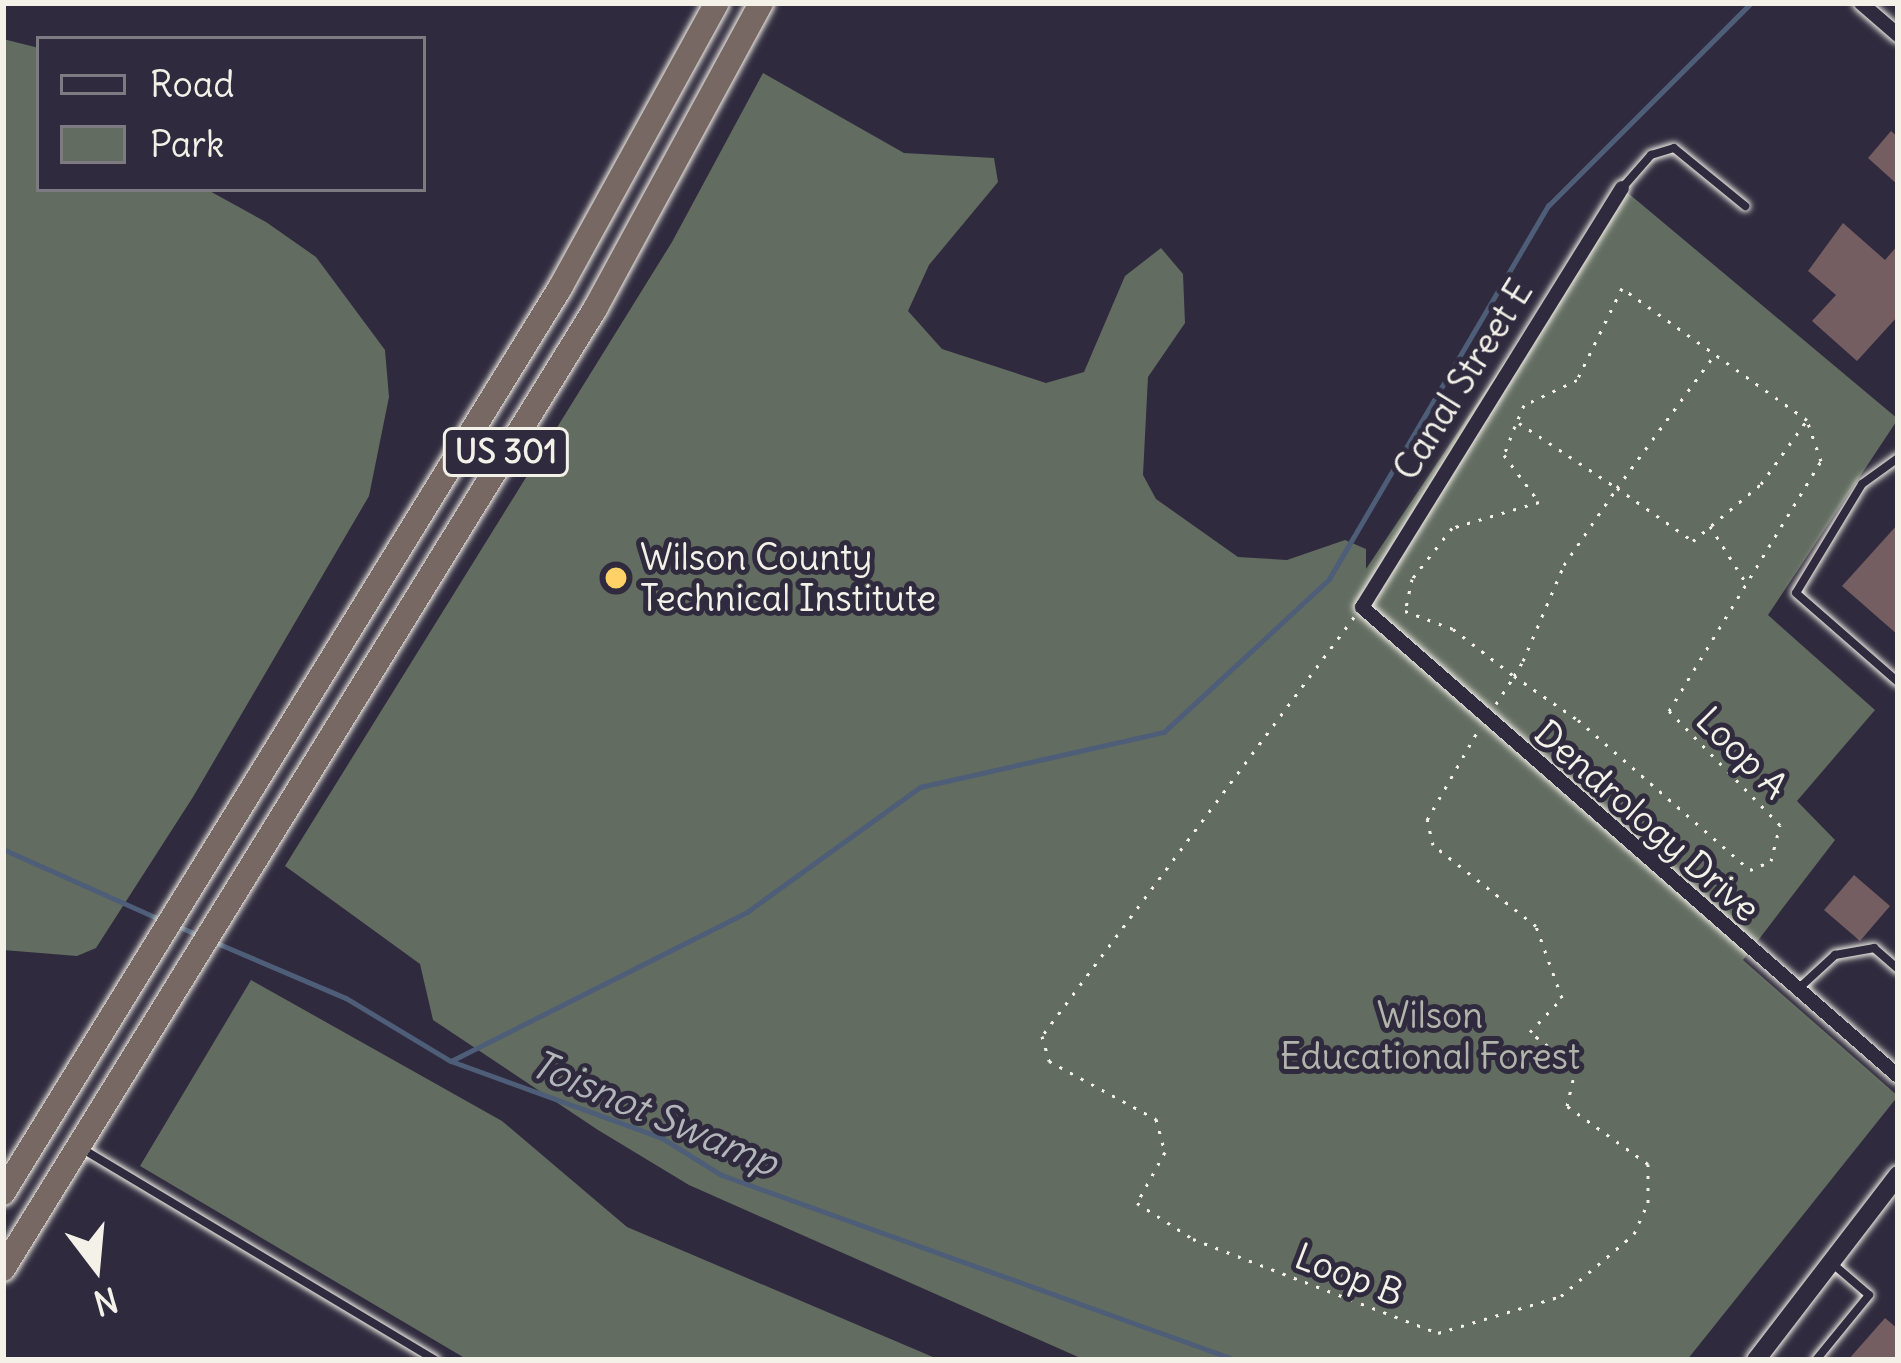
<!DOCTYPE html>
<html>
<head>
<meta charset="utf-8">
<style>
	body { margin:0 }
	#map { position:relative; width:1901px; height:1363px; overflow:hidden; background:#2f2a3d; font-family:Delius,sans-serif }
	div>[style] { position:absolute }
	.green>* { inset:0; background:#626c60 }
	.stream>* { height:4.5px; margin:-2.25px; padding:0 2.25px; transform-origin:2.25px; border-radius:2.25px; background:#4e5e78 }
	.building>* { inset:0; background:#745e62 }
	.path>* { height:3px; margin-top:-1.5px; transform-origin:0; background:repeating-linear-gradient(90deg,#f4f1e8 0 3px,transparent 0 12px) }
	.roads { filter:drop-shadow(0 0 3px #f4f1e8) drop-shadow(0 0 3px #f4f1e8) }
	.service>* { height:8px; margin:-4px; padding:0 4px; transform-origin:4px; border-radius:4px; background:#2f2a3d }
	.minor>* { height:14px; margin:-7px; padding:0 7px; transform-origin:7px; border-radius:7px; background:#2f2a3d }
	.secondary>* { height:18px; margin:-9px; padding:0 9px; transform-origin:9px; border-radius:9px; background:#2f2a3d }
	.trunk>* { height:24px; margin:-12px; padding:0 12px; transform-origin:12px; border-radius:12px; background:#776864 }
	.dots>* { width:33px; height:33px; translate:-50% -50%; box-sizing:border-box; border:6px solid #2f2a3d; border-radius:50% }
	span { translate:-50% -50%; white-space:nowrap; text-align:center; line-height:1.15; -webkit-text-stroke:10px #2f2a3d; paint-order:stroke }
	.shield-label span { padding:3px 9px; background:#2f2a3d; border:3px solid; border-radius:9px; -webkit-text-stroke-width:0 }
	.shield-label { font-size:33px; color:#f4f1e8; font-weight:700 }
	.street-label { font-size:36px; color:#f4f1e8 }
	.poi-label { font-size:36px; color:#f4f1e8 }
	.left { translate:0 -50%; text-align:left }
	.park-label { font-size:36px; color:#b2b5ab }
	.water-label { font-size:39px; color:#b2b6bb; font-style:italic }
	.frame { position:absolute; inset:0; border:6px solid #f4f1e8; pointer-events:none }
	.legend { position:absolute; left:36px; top:36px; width:390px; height:156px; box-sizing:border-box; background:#2f2a3d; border:3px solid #7e7a81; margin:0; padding:15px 21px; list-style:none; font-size:36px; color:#f4f1e8 }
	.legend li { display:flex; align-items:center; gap:24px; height:60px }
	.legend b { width:60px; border:3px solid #7e7a81 }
	.north { position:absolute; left:36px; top:1207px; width:120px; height:120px; -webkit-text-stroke:9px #2f2a3d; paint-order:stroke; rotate:164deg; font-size:33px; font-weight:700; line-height:48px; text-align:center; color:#f4f1e8 }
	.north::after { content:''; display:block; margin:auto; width:42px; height:54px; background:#f4f1e8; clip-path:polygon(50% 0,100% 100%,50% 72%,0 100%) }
</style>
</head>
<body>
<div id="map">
	<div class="green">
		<i style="clip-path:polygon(3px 39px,39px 48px,39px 189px,206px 189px,266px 222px,316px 257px,385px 350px,389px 397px,369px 496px,193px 797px,96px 948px,77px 956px,3px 950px)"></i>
		<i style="clip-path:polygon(763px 73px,904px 153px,994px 158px,998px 182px,929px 265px,908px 311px,942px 349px,1046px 383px,1084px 372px,1125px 276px,1161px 248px,1183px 274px,1185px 323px,1148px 377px,1143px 475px,1156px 499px,1238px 557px,1287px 560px,1345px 540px,1366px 549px,1366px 569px,1622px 188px,1898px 419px,1768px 615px,1875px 710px,1797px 801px,1835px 840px,1743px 960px,1898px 1096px,1687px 1360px,1085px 1360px,689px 1185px,598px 1130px,433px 1020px,420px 964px,285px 866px,672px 242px)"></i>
		<i style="clip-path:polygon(251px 980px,502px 1121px,627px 1227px,940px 1360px,468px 1360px,140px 1166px)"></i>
	</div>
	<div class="stream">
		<i style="left:3px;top:849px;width:174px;rotate:24.1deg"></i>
		<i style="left:178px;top:926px;width:24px;rotate:24deg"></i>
		<i style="left:217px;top:943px;width:140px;rotate:23.1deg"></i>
		<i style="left:346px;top:998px;width:122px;rotate:31deg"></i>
		<i style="left:451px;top:1061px;width:225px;rotate:20deg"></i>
		<i style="left:662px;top:1138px;width:70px;rotate:31.7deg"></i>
		<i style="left:722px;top:1175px;width:546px;rotate:19.79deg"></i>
		<i style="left:451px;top:1061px;width:331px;rotate:-26.7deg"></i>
		<i style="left:747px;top:912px;width:213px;rotate:-35.8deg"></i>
		<i style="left:920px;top:787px;width:250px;rotate:-12.7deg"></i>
		<i style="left:1164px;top:732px;width:225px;rotate:-42.8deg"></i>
		<i style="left:1329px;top:579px;width:433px;rotate:-59.6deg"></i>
		<i style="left:1548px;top:206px;width:287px;rotate:-45deg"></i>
	</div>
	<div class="building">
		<i style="clip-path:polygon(1891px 131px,1898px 137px,1898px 185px,1868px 158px)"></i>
		<i style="clip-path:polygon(1843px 223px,1885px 260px,1898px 245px,1898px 316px,1857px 361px,1812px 321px,1836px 295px,1808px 271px)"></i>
		<i style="clip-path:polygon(1898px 524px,1898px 635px,1842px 586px)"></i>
		<i style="clip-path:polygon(1854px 875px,1890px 906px,1860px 941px,1824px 910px)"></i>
		<i style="clip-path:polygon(1885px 1318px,1898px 1329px,1898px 1360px,1848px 1360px)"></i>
	</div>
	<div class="path">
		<i style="left:1519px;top:423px;width:118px;rotate:33.6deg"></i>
		<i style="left:1617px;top:488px;width:161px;rotate:-53.8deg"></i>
		<i style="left:1710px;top:526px;width:67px;rotate:57.7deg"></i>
		<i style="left:1354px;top:617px;width:522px;rotate:126.67deg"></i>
		<i style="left:1042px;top:1036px;width:26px;rotate:74deg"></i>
		<i style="left:1049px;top:1061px;width:122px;rotate:28.5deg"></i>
		<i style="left:1156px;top:1119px;width:34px;rotate:75deg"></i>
		<i style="left:1165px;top:1152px;width:58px;rotate:118.8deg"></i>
		<i style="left:1137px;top:1203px;width:67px;rotate:32.7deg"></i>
		<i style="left:1193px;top:1239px;width:262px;rotate:21deg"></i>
		<i style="left:1438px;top:1333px;width:128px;rotate:-16.7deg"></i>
		<i style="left:1561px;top:1296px;width:96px;rotate:-40.3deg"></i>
		<i style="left:1634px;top:1234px;width:34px;rotate:-66deg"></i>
		<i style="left:1648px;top:1203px;width:39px;rotate:-90deg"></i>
		<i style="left:1648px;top:1164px;width:100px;rotate:-144.4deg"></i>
		<i style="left:1567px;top:1106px;width:39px;rotate:-77deg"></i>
		<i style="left:1576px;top:1068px;width:58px;rotate:-142deg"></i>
		<i style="left:1530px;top:1032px;width:47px;rotate:-46.7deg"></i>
		<i style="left:1562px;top:998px;width:77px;rotate:-109.9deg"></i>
		<i style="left:1536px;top:926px;width:131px;rotate:-141.8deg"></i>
		<i style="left:1433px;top:845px;width:26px;rotate:-103deg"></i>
		<i style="left:1427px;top:820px;width:107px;rotate:-60.3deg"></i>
		<i style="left:1496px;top:704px;width:33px;rotate:-57deg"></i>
		<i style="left:1514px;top:676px;width:17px;rotate:-59deg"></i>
		<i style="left:1523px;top:661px;width:104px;rotate:-66.9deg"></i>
		<i style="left:1564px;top:565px;width:93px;rotate:-55.5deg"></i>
		<i style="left:1617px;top:488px;width:93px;rotate:34.9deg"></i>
		<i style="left:1693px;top:541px;width:89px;rotate:-40deg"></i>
		<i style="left:1761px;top:484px;width:79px;rotate:-54.3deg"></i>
		<i style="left:1807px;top:420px;width:227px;rotate:-144.5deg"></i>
		<i style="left:1622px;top:288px;width:102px;rotate:116.1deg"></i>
		<i style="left:1577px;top:380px;width:59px;rotate:154.7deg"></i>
		<i style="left:1524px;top:405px;width:23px;rotate:113deg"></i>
		<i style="left:1515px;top:426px;width:31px;rotate:111deg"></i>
		<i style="left:1504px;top:455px;width:59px;rotate:53.3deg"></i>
		<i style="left:1539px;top:502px;width:91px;rotate:163.4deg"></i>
		<i style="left:1452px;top:528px;width:65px;rotate:128.1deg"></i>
		<i style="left:1412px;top:579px;width:33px;rotate:102deg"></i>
		<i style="left:1405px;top:611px;width:51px;rotate:20.6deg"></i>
		<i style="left:1453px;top:629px;width:77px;rotate:37.6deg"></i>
		<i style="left:1514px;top:676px;width:78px;rotate:34.5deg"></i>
		<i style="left:1578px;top:720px;width:228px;rotate:41.1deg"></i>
		<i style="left:1750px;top:870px;width:23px;rotate:-23deg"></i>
		<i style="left:1771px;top:861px;width:37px;rotate:-76deg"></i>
		<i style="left:1780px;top:825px;width:159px;rotate:-134.2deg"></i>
		<i style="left:1669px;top:711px;width:293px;rotate:-58.7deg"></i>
		<i style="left:1821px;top:461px;width:43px;rotate:-108.9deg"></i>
	</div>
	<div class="roads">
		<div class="service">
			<i style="left:1623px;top:187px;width:43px;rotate:-48.8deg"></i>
			<i style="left:1651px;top:155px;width:24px;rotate:-17deg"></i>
			<i style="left:1674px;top:148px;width:92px;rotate:39.2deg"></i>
			<i style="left:1898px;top:458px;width:44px;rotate:144.2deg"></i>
			<i style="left:1862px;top:484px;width:127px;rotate:121.2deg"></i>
			<i style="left:1796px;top:593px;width:135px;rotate:41.1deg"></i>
			<i style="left:1797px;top:990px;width:52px;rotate:-42.6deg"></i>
			<i style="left:1835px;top:955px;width:40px;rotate:-10deg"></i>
			<i style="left:1874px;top:948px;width:32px;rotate:41deg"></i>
			<i style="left:81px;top:1148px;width:413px;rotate:30.9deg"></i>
			<i style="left:1816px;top:1360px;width:84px;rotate:-50.8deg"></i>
			<i style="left:1869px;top:1295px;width:46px;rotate:-139.4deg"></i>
		</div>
		<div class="minor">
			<i style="left:1861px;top:3px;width:49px;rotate:40.9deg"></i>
			<i style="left:1622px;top:188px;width:493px;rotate:121.8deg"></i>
			<i style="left:1362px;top:607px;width:712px;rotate:41.19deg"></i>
		</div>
		<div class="secondary">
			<i style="left:1756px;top:1360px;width:233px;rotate:-52.5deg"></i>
		</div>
		<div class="trunk">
			<i style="left:3px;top:1193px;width:1063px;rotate:-58.39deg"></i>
			<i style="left:560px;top:288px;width:325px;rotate:-61.2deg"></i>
			<i style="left:3px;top:1269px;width:1128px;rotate:-58.34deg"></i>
			<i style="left:595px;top:309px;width:348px;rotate:-61.5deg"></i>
		</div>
	</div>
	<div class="dots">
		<i style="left:616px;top:578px;background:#ffd166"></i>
	</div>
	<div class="shield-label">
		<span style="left:506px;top:452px">US 301</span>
	</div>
	<div class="street-label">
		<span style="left:1463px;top:380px;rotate:-58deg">Canal Street E</span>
		<span style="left:1742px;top:753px;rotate:45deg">Loop A</span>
		<span style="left:1647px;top:821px;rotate:41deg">Dendrology Drive</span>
		<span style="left:1349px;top:1275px;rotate:21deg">Loop B</span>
	</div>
	<div class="poi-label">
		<span class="left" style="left:640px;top:578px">Wilson County<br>Technical Institute</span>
	</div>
	<div class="park-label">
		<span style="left:1430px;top:1036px">Wilson<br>Educational Forest</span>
	</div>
	<div class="water-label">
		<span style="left:654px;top:1114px;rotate:23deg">Toisnot Swamp</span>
	</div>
	<div class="frame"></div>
	<ul class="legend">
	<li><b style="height:15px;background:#2f2a3d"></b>Road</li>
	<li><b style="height:33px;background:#626c60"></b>Park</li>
	</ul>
	<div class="north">N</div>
</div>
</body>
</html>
